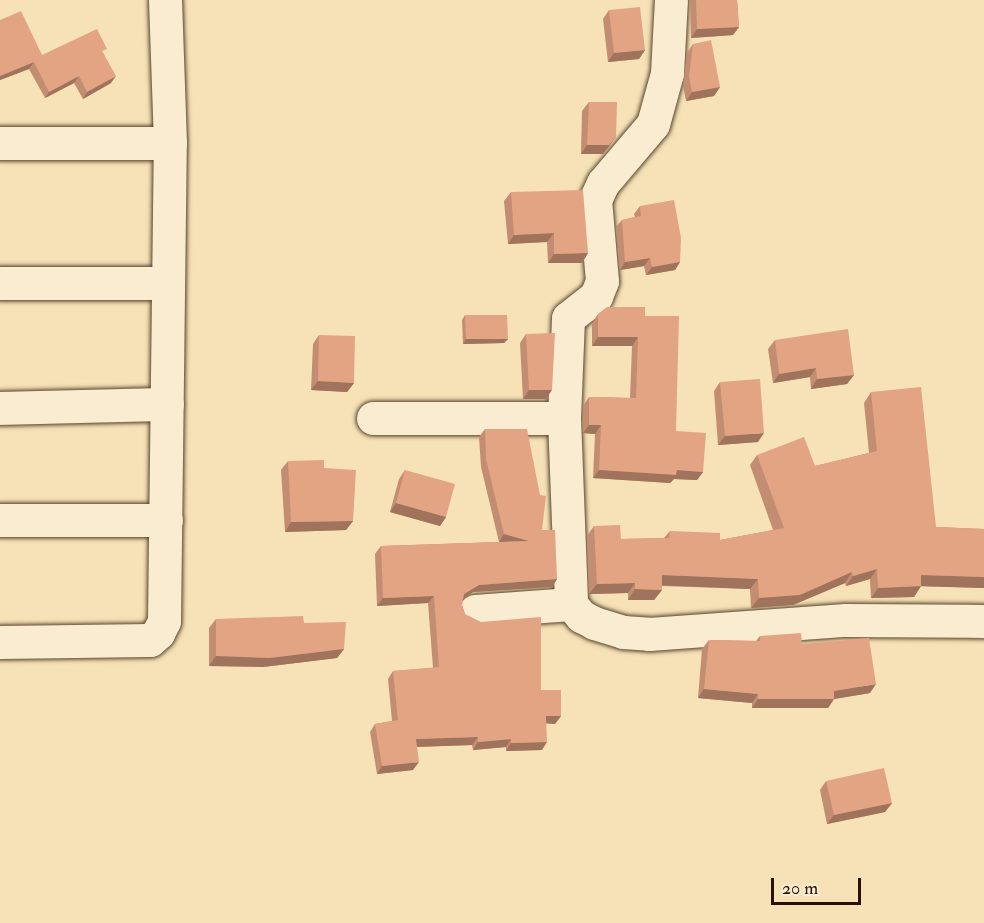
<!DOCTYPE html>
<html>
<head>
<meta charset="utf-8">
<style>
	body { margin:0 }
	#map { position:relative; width:984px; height:923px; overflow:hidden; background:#f6e2b6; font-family:"IM FELL Double Pica",serif }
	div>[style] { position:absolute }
	.roads { filter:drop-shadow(0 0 2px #5a442e) drop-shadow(0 0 2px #5a442e) }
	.minor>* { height:33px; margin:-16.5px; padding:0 16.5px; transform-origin:16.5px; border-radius:16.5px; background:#f9ecd0 }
	.wall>* { inset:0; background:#c38d72 }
	.shaded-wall>* { inset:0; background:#9f735c }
	.building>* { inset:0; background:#e3a484 }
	span { translate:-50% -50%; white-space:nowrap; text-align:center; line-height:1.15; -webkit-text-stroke:4.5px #f9ecd0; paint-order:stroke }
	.scale { position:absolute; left:771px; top:878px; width:90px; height:27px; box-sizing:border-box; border:3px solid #261000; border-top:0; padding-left:8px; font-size:18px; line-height:21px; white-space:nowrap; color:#261000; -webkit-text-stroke:4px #f9ecd0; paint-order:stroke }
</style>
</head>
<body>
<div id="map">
	<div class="roads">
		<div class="minor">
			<i style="left:0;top:143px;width:170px"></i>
			<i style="left:0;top:283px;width:167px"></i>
			<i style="left:0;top:408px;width:167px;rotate:-1.4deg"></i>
			<i style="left:373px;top:418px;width:191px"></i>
			<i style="left:564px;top:418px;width:186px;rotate:87.8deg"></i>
			<i style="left:564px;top:418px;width:100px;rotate:-87.7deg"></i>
			<i style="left:568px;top:318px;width:36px;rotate:-38deg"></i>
			<i style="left:596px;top:296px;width:16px;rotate:-68deg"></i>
			<i style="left:602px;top:281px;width:81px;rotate:-94.9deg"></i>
			<i style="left:595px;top:200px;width:19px;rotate:-65deg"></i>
			<i style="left:603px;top:183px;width:77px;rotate:-49.7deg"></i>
			<i style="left:653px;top:124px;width:53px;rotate:-74.6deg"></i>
			<i style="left:667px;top:73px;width:73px;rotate:-86.9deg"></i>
			<i style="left:0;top:520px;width:166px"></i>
			<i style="left:475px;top:611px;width:96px;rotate:-4.2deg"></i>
			<i style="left:571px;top:604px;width:16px;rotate:50deg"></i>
			<i style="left:581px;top:616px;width:15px;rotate:28deg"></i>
			<i style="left:594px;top:623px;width:30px;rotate:17deg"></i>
			<i style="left:623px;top:632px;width:26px;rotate:4deg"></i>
			<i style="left:649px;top:634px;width:197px;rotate:-4.1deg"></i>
			<i style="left:846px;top:620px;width:138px;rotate:0.4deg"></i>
			<i style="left:0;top:642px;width:150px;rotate:-0.8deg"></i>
			<i style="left:150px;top:640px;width:11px;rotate:-41deg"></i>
			<i style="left:158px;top:633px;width:13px;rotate:-63deg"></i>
			<i style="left:164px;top:621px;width:478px;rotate:-89.3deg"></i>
			<i style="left:170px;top:143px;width:143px;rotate:-92deg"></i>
		</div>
	</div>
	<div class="wall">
		<i style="clip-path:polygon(690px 0,737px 0,739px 27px,733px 35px,691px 38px)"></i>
		<i style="clip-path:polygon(609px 10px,645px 50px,639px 59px,608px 62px,603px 19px)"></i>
		<i style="clip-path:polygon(0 20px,42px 55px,104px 54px,111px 83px,83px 99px,74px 83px,45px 98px,29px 69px,0 80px)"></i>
		<i style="clip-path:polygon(693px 44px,720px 87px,714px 96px,686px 101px,683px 86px,687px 53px)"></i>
		<i style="clip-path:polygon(589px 102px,610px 146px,603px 154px,581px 154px,582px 111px)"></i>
		<i style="clip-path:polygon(511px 192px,588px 253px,582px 263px,548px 263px,547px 242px,508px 244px,504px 201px)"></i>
		<i style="clip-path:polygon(640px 206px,680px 262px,675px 270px,646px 275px,644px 266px,620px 270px,616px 227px,622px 220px,635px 217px,634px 214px)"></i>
		<i style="clip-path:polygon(598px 314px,645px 316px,676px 431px,703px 472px,697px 480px,674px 479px,670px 483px,593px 478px,595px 434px,583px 433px,583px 406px,589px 397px,630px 398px,632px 346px,592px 346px,592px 323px)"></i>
		<i style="clip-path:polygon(465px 315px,508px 339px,504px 343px,463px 344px,462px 320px)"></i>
		<i style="clip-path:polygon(526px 334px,546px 399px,523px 399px,520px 343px)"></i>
		<i style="clip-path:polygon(319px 335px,354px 383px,347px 392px,311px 390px,313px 344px)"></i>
		<i style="clip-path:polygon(775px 340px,854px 375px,847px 384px,811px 389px,810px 377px,773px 383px,768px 349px)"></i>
		<i style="clip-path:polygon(720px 382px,758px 442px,718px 445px,714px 391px)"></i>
		<i style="clip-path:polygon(871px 392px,936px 527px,984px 529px,984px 588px,921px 586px,914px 597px,871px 598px,870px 579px,846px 586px,845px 583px,793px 605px,751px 608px,750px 589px,662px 586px,662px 590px,654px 600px,628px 600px,628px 593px,589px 594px,587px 536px,594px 526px,621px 539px,664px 538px,670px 531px,720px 540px,773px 530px,750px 465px,757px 455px,815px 466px,869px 453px,864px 403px)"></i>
		<i style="clip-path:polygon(485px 429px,542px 530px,557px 579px,552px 587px,473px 592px,463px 599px,462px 605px,465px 614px,541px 690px,561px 716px,555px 724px,546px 723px,542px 750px,506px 751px,506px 747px,473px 750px,472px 745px,417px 747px,413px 770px,377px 774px,370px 732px,375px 724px,392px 721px,388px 679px,393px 671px,433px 668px,428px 603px,377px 606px,375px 554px,381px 546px,499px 542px,481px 467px,479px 437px)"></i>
		<i style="clip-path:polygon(288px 461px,324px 468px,353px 521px,346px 530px,285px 532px,281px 470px)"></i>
		<i style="clip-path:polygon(405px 470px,446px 517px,440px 526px,390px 512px,399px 479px)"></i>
		<i style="clip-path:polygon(216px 619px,304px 623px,344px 649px,337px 658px,263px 667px,209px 666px,209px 628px)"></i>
		<i style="clip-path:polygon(760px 636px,802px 644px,870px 693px,834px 699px,828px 708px,752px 708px,752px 703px,698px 698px,702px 649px,709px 640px,756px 641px)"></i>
		<i style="clip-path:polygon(826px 781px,892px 803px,885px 812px,827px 824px,820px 790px)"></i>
	</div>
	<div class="shaded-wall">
		<i style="clip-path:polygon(739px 27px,733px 35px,691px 38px,697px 29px)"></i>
		<i style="clip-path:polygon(645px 50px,639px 59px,608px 62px,614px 53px)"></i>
		<i style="clip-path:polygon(34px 62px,29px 69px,0 80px,0 76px)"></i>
		<i style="clip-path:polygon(79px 76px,74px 83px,45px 98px,49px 92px)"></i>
		<i style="clip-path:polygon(116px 76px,111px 83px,83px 99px,87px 92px)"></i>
		<i style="clip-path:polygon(720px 87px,714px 96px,686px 101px,692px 92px)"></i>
		<i style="clip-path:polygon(616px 137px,603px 154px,581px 154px,587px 145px)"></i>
		<i style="clip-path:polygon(554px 233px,547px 242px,508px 244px,514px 235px)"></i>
		<i style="clip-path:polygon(588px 253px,582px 263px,548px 263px,554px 254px)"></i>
		<i style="clip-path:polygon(650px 258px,644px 266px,620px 270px,625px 262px)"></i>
		<i style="clip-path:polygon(680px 262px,675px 270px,646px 275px,652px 267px)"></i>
		<i style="clip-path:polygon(598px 337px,638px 337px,632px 346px,592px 346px)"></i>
		<i style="clip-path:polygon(466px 339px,508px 339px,504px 343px,463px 344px)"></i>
		<i style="clip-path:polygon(816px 368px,810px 377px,773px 383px,779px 374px)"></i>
		<i style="clip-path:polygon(854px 375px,847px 384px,811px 389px,817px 379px)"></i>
		<i style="clip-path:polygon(318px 381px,354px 383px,347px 392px,311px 390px)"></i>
		<i style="clip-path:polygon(529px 390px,552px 390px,546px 399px,523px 399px)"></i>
		<i style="clip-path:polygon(589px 425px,601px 425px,595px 434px,583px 433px)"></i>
		<i style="clip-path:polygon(764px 433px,758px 442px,718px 445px,725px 436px)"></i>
		<i style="clip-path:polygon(599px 470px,677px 470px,703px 472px,697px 480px,674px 479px,670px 483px,593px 478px)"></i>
		<i style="clip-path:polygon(396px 503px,446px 517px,440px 526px,390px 512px)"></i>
		<i style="clip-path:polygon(353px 521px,346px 530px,285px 532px,291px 522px)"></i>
		<i style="clip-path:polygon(504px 534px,529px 541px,499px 542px)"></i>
		<i style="clip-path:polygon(877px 569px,870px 579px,846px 586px,853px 576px)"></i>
		<i style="clip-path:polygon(852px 572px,845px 583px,793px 605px,751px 608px,759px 598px)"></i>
		<i style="clip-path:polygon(662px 575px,758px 579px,750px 589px,655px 585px)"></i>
		<i style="clip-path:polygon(921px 575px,984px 577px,984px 588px,913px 586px)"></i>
		<i style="clip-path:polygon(557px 579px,552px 587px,473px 592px,458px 602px,464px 594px,479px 585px)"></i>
		<i style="clip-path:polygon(635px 583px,628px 593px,589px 594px,597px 584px)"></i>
		<i style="clip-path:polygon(921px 586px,914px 597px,871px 598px,878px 588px)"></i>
		<i style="clip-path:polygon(635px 589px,662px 590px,654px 600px,628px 600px)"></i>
		<i style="clip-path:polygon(434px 596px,428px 603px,377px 606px,383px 598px)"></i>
		<i style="clip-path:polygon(344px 649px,337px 658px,263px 667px,209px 666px,216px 656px)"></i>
		<i style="clip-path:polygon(876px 684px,870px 693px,834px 699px,828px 708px,752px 708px,758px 699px,834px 691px)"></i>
		<i style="clip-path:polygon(704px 689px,758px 694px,752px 703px,698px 698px)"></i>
		<i style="clip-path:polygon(546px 716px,561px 716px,555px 724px,540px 723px)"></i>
		<i style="clip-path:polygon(478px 737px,472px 745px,411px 747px,416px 739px)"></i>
		<i style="clip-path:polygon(511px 739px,506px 747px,473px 750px,478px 742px)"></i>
		<i style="clip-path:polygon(547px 742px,542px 750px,506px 751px,511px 743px)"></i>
		<i style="clip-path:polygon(419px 762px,413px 770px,377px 774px,382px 766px)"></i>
		<i style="clip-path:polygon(892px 803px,885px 812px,827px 824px,834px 815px)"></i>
	</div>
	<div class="building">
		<i style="clip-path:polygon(696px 0,737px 0,739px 27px,697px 29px)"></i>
		<i style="clip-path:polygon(640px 7px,645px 50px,614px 53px,609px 10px)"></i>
		<i style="clip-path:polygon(21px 11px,42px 55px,97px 29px,107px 49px,102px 51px,116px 76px,87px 92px,79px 76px,49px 92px,34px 62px,0 76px,0 20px)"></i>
		<i style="clip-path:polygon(711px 40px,720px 87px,692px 92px,689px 76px,693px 44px)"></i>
		<i style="clip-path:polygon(589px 102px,617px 102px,616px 137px,609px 145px,587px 145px)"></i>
		<i style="clip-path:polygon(583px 190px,588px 253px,554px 254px,554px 233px,514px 235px,511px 192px)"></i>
		<i style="clip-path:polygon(674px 200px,681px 238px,680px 262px,652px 267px,650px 258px,625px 262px,622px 220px,641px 216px,640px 206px)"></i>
		<i style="clip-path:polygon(607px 307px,645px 307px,645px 316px,679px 316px,676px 431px,706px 433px,703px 472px,677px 470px,676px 475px,599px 470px,601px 425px,589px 425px,589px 397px,636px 398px,638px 337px,598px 337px,598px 314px)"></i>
		<i style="clip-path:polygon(465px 315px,507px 315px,508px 339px,466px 339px)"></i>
		<i style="clip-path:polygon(848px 329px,854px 375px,817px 379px,816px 368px,779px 374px,775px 340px)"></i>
		<i style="clip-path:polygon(555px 333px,552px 390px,529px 390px,526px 334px)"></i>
		<i style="clip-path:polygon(319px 335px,355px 336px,354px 383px,318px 381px)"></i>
		<i style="clip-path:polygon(760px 379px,764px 433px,725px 436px,720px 382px)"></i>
		<i style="clip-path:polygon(921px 387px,936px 527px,984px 529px,984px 577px,921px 575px,921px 586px,878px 588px,877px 569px,853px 576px,852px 572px,800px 595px,759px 598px,758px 579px,662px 575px,662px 590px,635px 589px,635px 583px,597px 584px,594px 526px,620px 525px,621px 539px,669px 538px,670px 531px,720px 533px,720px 540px,784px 528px,757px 455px,804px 437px,815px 466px,877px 451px,871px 392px)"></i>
		<i style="clip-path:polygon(485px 429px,527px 429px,540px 495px,546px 496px,542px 530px,555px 530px,557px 579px,479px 585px,464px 594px,462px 605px,465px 614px,481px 622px,541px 617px,541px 690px,561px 690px,561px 716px,546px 716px,547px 742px,511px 743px,511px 739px,478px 742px,478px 737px,416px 739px,419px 762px,382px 766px,375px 724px,398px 720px,393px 671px,439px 667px,434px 596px,383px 598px,381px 546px,529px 541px,504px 534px,486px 459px)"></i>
		<i style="clip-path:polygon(324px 460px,324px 468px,356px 470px,353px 521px,291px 522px,288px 461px)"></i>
		<i style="clip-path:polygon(405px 470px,455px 484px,446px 517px,396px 503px)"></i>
		<i style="clip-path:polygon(303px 616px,304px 623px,346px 622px,344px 649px,270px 658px,216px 656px,216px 619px)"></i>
		<i style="clip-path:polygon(801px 633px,802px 644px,869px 638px,876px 684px,834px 691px,834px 699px,758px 699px,758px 694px,704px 689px,709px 640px,760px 641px,760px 636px)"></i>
		<i style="clip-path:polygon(884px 768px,892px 803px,834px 815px,826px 781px)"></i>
	</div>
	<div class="scale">20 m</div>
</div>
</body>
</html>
